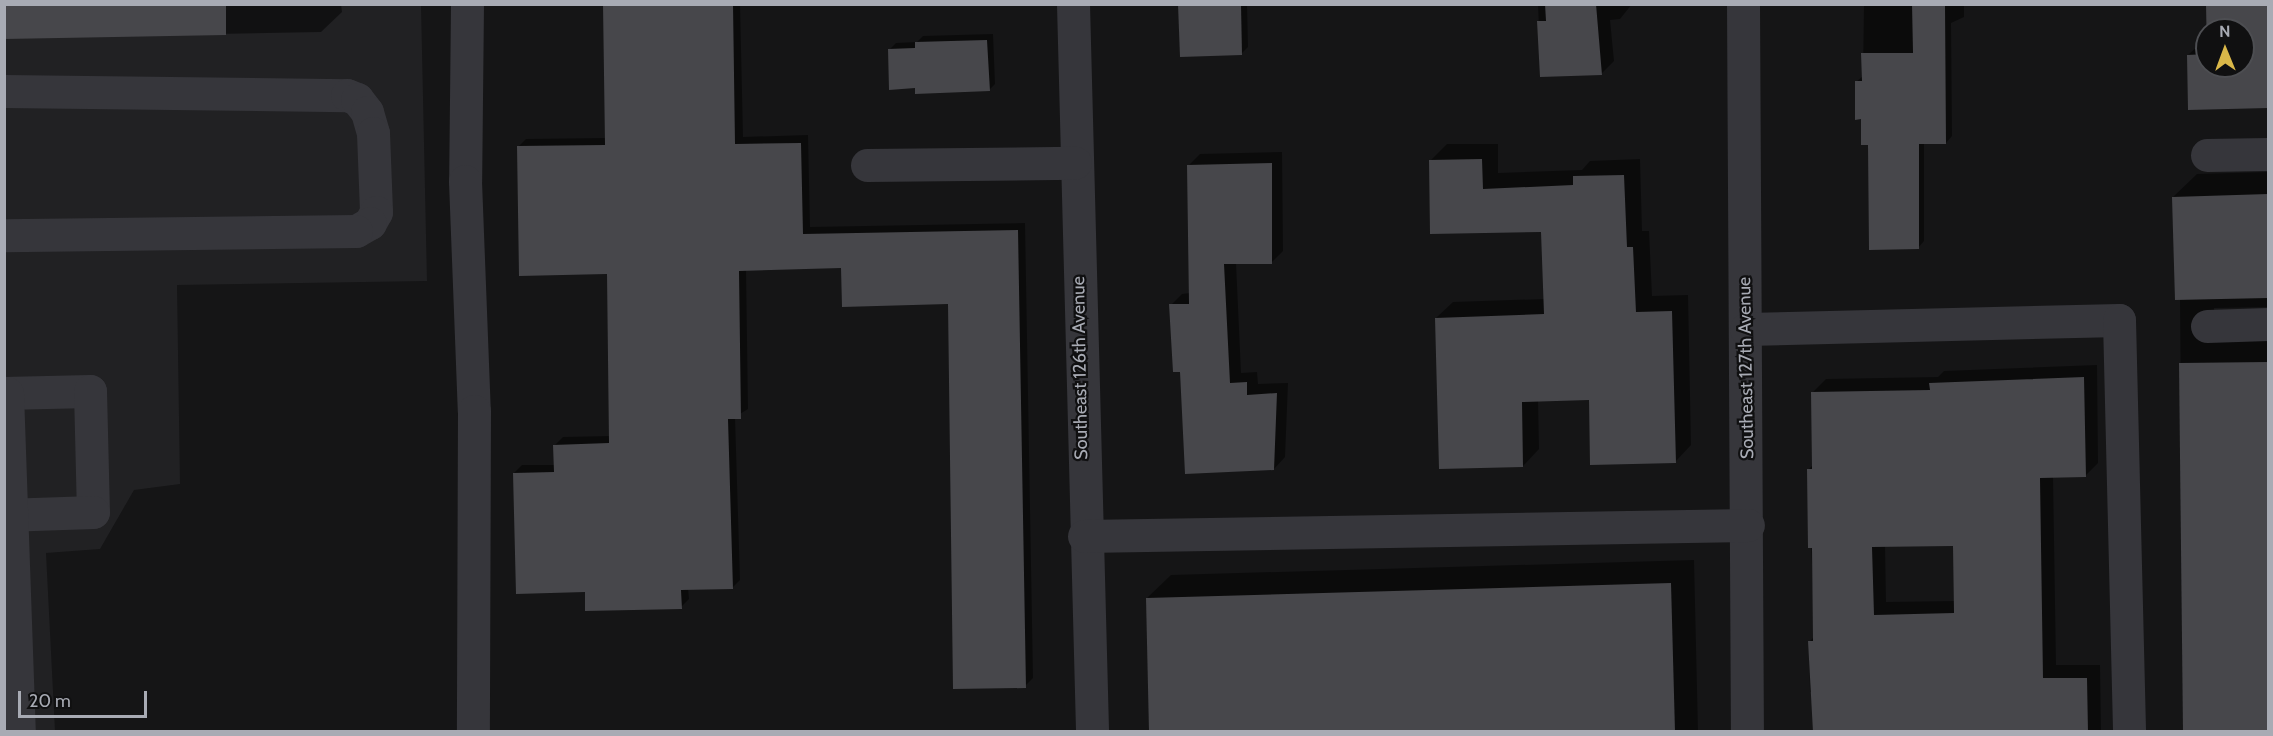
<!DOCTYPE html>
<html>
<head>
<meta charset="utf-8">
<style>
	body { margin:0 }
	#map { position:relative; width:2273px; height:736px; overflow:hidden; background:#151516; font-family:Cabin,sans-serif }
	div>[style] { position:absolute }
	.built>* { inset:0; background:#212123 }
	.shadow>* { inset:0; background:#0007 }
	.building>* { inset:0; background:#47474b }
	.minor>* { height:33px; margin:-16.5px; padding:0 16.5px; transform-origin:16.5px; border-radius:16.5px; background:#36363b }
	span { translate:-50% -50%; white-space:nowrap; text-align:center; line-height:1.15; -webkit-text-stroke:4.5px #101011; paint-order:stroke }
	.street-label { font-size:18px; color:#a8abb4 }
	.frame { position:absolute; inset:0; border:6px solid #a8abb4; pointer-events:none }
	.north { position:absolute; left:2195px; top:18px; width:60px; height:60px; box-sizing:border-box; background:#101011; border:2px solid #4d4e52; border-radius:50%; rotate:359deg; font-size:16px; font-weight:700; line-height:24px; text-align:center; color:#a8abb4 }
	.north::after { content:''; display:block; margin:auto; width:21px; height:27px; background:#dab849; clip-path:polygon(50% 0,100% 100%,50% 72%,0 100%) }
	.scale { position:absolute; left:18px; top:691px; width:129px; height:27px; box-sizing:border-box; border:3px solid #a8abb4; border-top:0; padding-left:8px; font-size:18px; line-height:21px; white-space:nowrap; color:#a8abb4; -webkit-text-stroke:4px #101011; paint-order:stroke }
</style>
</head>
<body>
<div id="map">
	<div class="built">
		<i style="clip-path:polygon(4px 5px,421px 5px,427px 281px,177px 285px,180px 484px,134px 490px,100px 549px,46px 553px,55px 731px,5px 731px)"></i>
	</div>
	<div class="shadow">
		<i style="clip-path:polygon(4px 4px,341px 4px,342px 12px,321px 32px,4px 38px)"></i>
		<i style="clip-path:polygon(604px 4px,740px 4px,743px 137px,808px 135px,810px 227px,1025px 223px,1033px 678px,1025px 686px,949px 303px,843px 267px,746px 269px,748px 409px,735px 417px,740px 580px,732px 588px,688px 588px,689px 599px,681px 607px,587px 591px,514px 473px,522px 465px,555px 465px,555px 445px,563px 437px,611px 436px,608px 273px,518px 147px,526px 139px,606px 138px)"></i>
		<i style="clip-path:polygon(1180px 4px,1247px 4px,1248px 47px,1242px 53px)"></i>
		<i style="clip-path:polygon(1538px 4px,1632px 4px,1620px 19px,1610px 20px,1614px 61px,1601px 74px,1541px 76px)"></i>
		<i style="clip-path:polygon(1864px 4px,1964px 4px,1964px 17px,1951px 23px,1952px 136px,1946px 143px,1924px 143px,1924px 241px,1918px 248px,1870px 143px,1863px 117px,1856px 82px,1863px 76px)"></i>
		<i style="clip-path:polygon(2208px 4px,2268px 4px,2268px 107px,2189px 108px,2188px 55px,2201px 43px,2207px 43px,2207px 66px,2243px 66px,2243px 30px,2208px 30px)"></i>
		<i style="clip-path:polygon(993px 34px,995px 84px,989px 90px,916px 87px,890px 49px,896px 43px,917px 42px,923px 36px)"></i>
		<i style="clip-path:polygon(1447px 144px,1498px 144px,1498px 173px,1582px 170px,1590px 161px,1640px 159px,1642px 231px,1649px 231px,1652px 296px,1688px 295px,1691px 445px,1675px 462px,1590px 399px,1538px 400px,1539px 449px,1523px 466px,1436px 318px,1453px 302px,1545px 299px,1543px 231px,1431px 160px)"></i>
		<i style="clip-path:polygon(1282px 152px,1283px 251px,1272px 262px,1236px 263px,1241px 373px,1257px 372px,1258px 384px,1288px 383px,1285px 457px,1274px 469px,1182px 370px,1171px 305px,1182px 294px,1190px 293px,1189px 165px,1200px 154px)"></i>
		<i style="clip-path:polygon(2268px 172px,2268px 307px,2214px 308px,2214px 312px,2268px 319px,2268px 732px,2184px 732px,2180px 299px,2173px 197px,2197px 174px)"></i>
		<i style="clip-path:polygon(evenodd,2097px 365px,2098px 463px,2085px 476px,2053px 476px,2056px 665px,2100px 665px,2101px 732px,1814px 732px,1814px 692px,1810px 692px,1809px 642px,1815px 636px,1808px 470px,1813px 465px,1812px 393px,1826px 379px,1938px 377px,1944px 371px,2097px 365px,1955px 544px,1956px 601px,1886px 602px,1885px 545px,1955px 544px)"></i>
		<i style="clip-path:polygon(1694px 560px,1698px 732px,1151px 732px,1147px 598px,1171px 575px)"></i>
	</div>
	<div class="building">
		<i style="clip-path:polygon(4px 4px,226px 4px,226px 35px,4px 39px)"></i>
		<i style="clip-path:polygon(603px 4px,733px 4px,735px 144px,801px 143px,803px 234px,1018px 230px,1026px 688px,953px 689px,948px 304px,842px 307px,841px 268px,739px 271px,741px 419px,728px 419px,733px 589px,681px 590px,682px 609px,585px 611px,585px 592px,516px 594px,513px 473px,554px 472px,553px 445px,609px 443px,607px 274px,519px 276px,517px 146px,605px 145px)"></i>
		<i style="clip-path:polygon(1178px 4px,1241px 4px,1242px 55px,1180px 57px)"></i>
		<i style="clip-path:polygon(1545px 4px,1596px 4px,1602px 75px,1540px 77px,1537px 21px,1546px 21px)"></i>
		<i style="clip-path:polygon(1912px 4px,1945px 4px,1946px 144px,1919px 144px,1919px 249px,1869px 250px,1868px 145px,1861px 145px,1861px 119px,1855px 120px,1855px 81px,1862px 81px,1861px 53px,1913px 53px)"></i>
		<i style="clip-path:polygon(2206px 4px,2268px 4px,2268px 108px,2188px 110px,2187px 55px,2207px 54px,2207px 66px,2243px 66px,2243px 30px,2207px 30px,2207px 54px)"></i>
		<i style="clip-path:polygon(987px 40px,990px 91px,915px 94px,915px 88px,889px 90px,888px 49px,915px 48px,915px 42px)"></i>
		<i style="clip-path:polygon(1482px 159px,1483px 189px,1573px 185px,1573px 176px,1624px 175px,1627px 247px,1633px 247px,1636px 312px,1672px 311px,1676px 463px,1590px 465px,1589px 400px,1522px 402px,1523px 467px,1439px 469px,1435px 318px,1544px 314px,1541px 232px,1430px 234px,1429px 160px)"></i>
		<i style="clip-path:polygon(1272px 163px,1272px 264px,1224px 264px,1230px 383px,1247px 382px,1247px 395px,1277px 393px,1274px 470px,1185px 474px,1180px 372px,1173px 372px,1169px 304px,1189px 304px,1187px 165px)"></i>
		<i style="clip-path:polygon(2268px 194px,2268px 298px,2175px 300px,2172px 197px)"></i>
		<i style="clip-path:polygon(2268px 362px,2268px 732px,2183px 732px,2179px 363px)"></i>
		<i style="clip-path:polygon(evenodd,2084px 377px,2086px 477px,2040px 478px,2043px 678px,2087px 678px,2088px 732px,1813px 732px,1808px 641px,1813px 641px,1812px 548px,1808px 548px,1807px 469px,1812px 469px,1811px 392px,1930px 390px,1929px 383px,2084px 377px,1953px 546px,1954px 613px,1874px 615px,1872px 547px,1953px 546px)"></i>
		<i style="clip-path:polygon(1671px 583px,1675px 732px,1149px 732px,1146px 598px)"></i>
	</div>
	<div class="minor">
		<i style="left:467px;top:4px;width:177px;rotate:90.6deg"></i>
		<i style="left:465px;top:181px;width:230px;rotate:87.8deg"></i>
		<i style="left:474px;top:411px;width:321px;rotate:90.2deg"></i>
		<i style="left:1073px;top:4px;width:728px;rotate:88.5deg"></i>
		<i style="left:1743px;top:4px;width:728px;rotate:89.69deg"></i>
		<i style="left:4px;top:91px;width:343px;rotate:0.7deg"></i>
		<i style="left:347px;top:95px;width:11px;rotate:22deg"></i>
		<i style="left:357px;top:99px;width:16px;rotate:52deg"></i>
		<i style="left:367px;top:112px;width:22px;rotate:74deg"></i>
		<i style="left:373px;top:133px;width:79px;rotate:87.8deg"></i>
		<i style="left:376px;top:212px;width:13px;rotate:119deg"></i>
		<i style="left:370px;top:223px;width:16px;rotate:150deg"></i>
		<i style="left:356px;top:231px;width:352px;rotate:179.3deg"></i>
		<i style="left:2207px;top:155px;width:61px;rotate:-0.9deg"></i>
		<i style="left:867px;top:165px;width:208px;rotate:-0.6deg"></i>
		<i style="left:2207px;top:326px;width:61px;rotate:-1.9deg"></i>
		<i style="left:1746px;top:329px;width:373px;rotate:-1.4deg"></i>
		<i style="left:2119px;top:320px;width:412px;rotate:88.6deg"></i>
		<i style="left:4px;top:393px;width:86px;rotate:-1.3deg"></i>
		<i style="left:90px;top:391px;width:121px;rotate:88.6deg"></i>
		<i style="left:93px;top:512px;width:89px;rotate:178.1deg"></i>
		<i style="left:7px;top:393px;width:339px;rotate:88deg"></i>
		<i style="left:1084px;top:536px;width:664px;rotate:-0.95deg"></i>
	</div>
	<div class="street-label">
		<span style="left:1080px;top:368px;rotate:-91deg">Southeast 126th Avenue</span>
		<span style="left:1746px;top:368px;rotate:-91deg">Southeast 127th Avenue</span>
	</div>
	<div class="frame"></div>
	<div class="north">N</div>
	<div class="scale">20 m</div>
</div>
</body>
</html>
